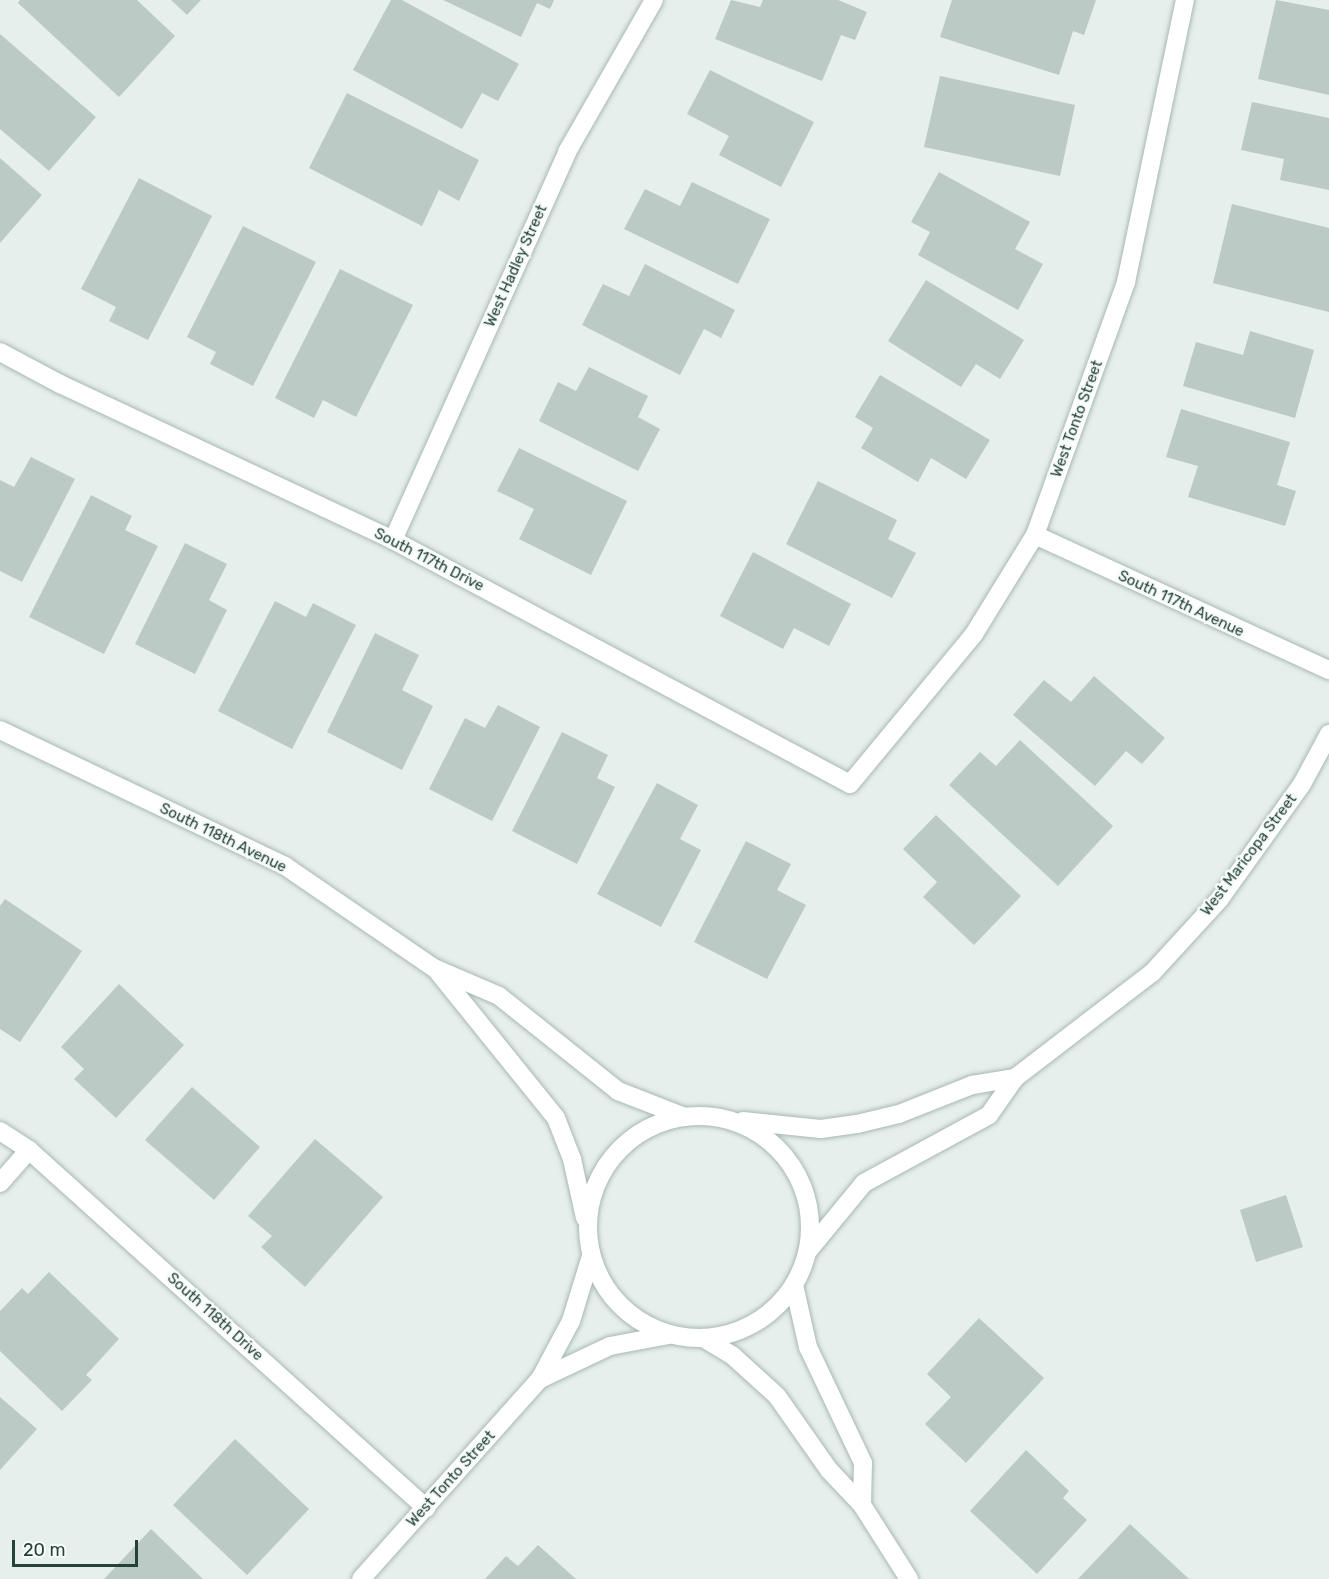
<!DOCTYPE html>
<html>
<head>
<meta charset="utf-8">
<style>
	body { margin:0 }
	#map { position:relative; width:1329px; height:1579px; overflow:hidden; background:#e6efeb; font-family:Rubik,sans-serif }
	div>[style] { position:absolute }
	.building>* { inset:0; background:#bbcac4 }
	.roads { filter:drop-shadow(0 0 2px #a8b8b2) drop-shadow(0 0 2px #a8b8b2) }
	.minor>* { height:18px; margin:-9px; padding:0 9px; transform-origin:9px; border-radius:9px; background:#fff }
	.tertiary>* { height:18px; margin:-9px; padding:0 9px; transform-origin:9px; border-radius:9px; background:#fff }
	.tertiary>.ring { margin:-9px; padding:0; box-sizing:content-box; background:none; border:18px solid #fff; border-radius:50% }
	span { translate:-50% -50%; white-space:nowrap; text-align:center; line-height:1.15; -webkit-text-stroke:5px #f7fbf9; paint-order:stroke }
	.street-label { font-size:15px; color:#24423a }
	.scale { position:absolute; left:12px; top:1540px; width:126px; height:27px; box-sizing:border-box; border:3px solid #24423a; border-top:0; padding-left:8px; font-size:18px; line-height:21px; white-space:nowrap; color:#24423a; -webkit-text-stroke:4px #f7fbf9; paint-order:stroke }
</style>
</head>
<body>
<div id="map">
	<div class="building">
		<i style="clip-path:polygon(20px 0,137px 0,175px 36px,119px 97px,18px 3px)"></i>
		<i style="clip-path:polygon(171px 0,201px 0,187px 15px)"></i>
		<i style="clip-path:polygon(391px 0,402px 0,519px 64px,498px 101px,482px 93px,462px 129px,353px 70px)"></i>
		<i style="clip-path:polygon(443px 0,554px 0,550px 9px,537px 3px,521px 37px)"></i>
		<i style="clip-path:polygon(731px 0,760px 7px,763px 0,838px 0,867px 12px,855px 40px,841px 35px,822px 81px,715px 39px)"></i>
		<i style="clip-path:polygon(952px 0,1096px 0,1084px 35px,1073px 31px,1059px 75px,940px 37px)"></i>
		<i style="clip-path:polygon(1276px 0,1329px 10px,1329px 95px,1258px 79px)"></i>
		<i style="clip-path:polygon(0 34px,96px 117px,49px 171px,0 129px)"></i>
		<i style="clip-path:polygon(710px 70px,814px 122px,781px 187px,719px 155px,729px 136px,687px 114px)"></i>
		<i style="clip-path:polygon(940px 76px,1075px 105px,1060px 176px,924px 147px)"></i>
		<i style="clip-path:polygon(347px 93px,479px 160px,459px 201px,439px 190px,422px 226px,309px 168px)"></i>
		<i style="clip-path:polygon(1252px 102px,1329px 118px,1329px 190px,1280px 180px,1284px 159px,1241px 150px)"></i>
		<i style="clip-path:polygon(0 158px,42px 195px,0 243px)"></i>
		<i style="clip-path:polygon(939px 172px,1030px 222px,1015px 249px,1043px 264px,1018px 310px,918px 255px,930px 232px,911px 222px)"></i>
		<i style="clip-path:polygon(139px 178px,212px 216px,148px 340px,109px 321px,116px 307px,81px 289px)"></i>
		<i style="clip-path:polygon(692px 182px,770px 219px,738px 284px,624px 229px,645px 189px,680px 206px)"></i>
		<i style="clip-path:polygon(1232px 204px,1329px 228px,1329px 312px,1213px 283px)"></i>
		<i style="clip-path:polygon(243px 226px,316px 262px,253px 386px,210px 364px,216px 352px,187px 337px)"></i>
		<i style="clip-path:polygon(645px 264px,735px 310px,721px 338px,704px 329px,680px 375px,582px 325px,603px 284px,629px 296px)"></i>
		<i style="clip-path:polygon(340px 269px,413px 305px,356px 417px,323px 400px,314px 418px,275px 398px)"></i>
		<i style="clip-path:polygon(926px 280px,1024px 340px,1000px 379px,976px 364px,961px 387px,888px 341px)"></i>
		<i style="clip-path:polygon(1250px 331px,1314px 350px,1295px 418px,1183px 386px,1196px 342px,1243px 355px)"></i>
		<i style="clip-path:polygon(589px 367px,648px 396px,638px 417px,660px 429px,638px 471px,539px 421px,558px 382px,576px 391px)"></i>
		<i style="clip-path:polygon(880px 375px,990px 440px,966px 479px,931px 458px,918px 482px,861px 448px,873px 428px,855px 417px)"></i>
		<i style="clip-path:polygon(1181px 409px,1290px 442px,1277px 485px,1296px 491px,1285px 526px,1188px 497px,1198px 466px,1166px 457px)"></i>
		<i style="clip-path:polygon(519px 448px,627px 501px,591px 575px,519px 539px,534px 509px,497px 491px)"></i>
		<i style="clip-path:polygon(31px 457px,75px 479px,22px 582px,0 571px,0 480px,14px 487px)"></i>
		<i style="clip-path:polygon(818px 481px,897px 520px,888px 539px,916px 553px,892px 598px,786px 544px)"></i>
		<i style="clip-path:polygon(91px 495px,132px 516px,125px 530px,158px 546px,104px 654px,29px 617px)"></i>
		<i style="clip-path:polygon(185px 543px,227px 564px,209px 600px,227px 610px,195px 674px,135px 644px)"></i>
		<i style="clip-path:polygon(753px 552px,851px 604px,829px 646px,794px 628px,783px 649px,720px 616px)"></i>
		<i style="clip-path:polygon(275px 601px,306px 617px,313px 603px,356px 625px,292px 749px,218px 711px)"></i>
		<i style="clip-path:polygon(375px 633px,419px 655px,402px 690px,433px 706px,402px 770px,327px 732px)"></i>
		<i style="clip-path:polygon(1094px 676px,1165px 738px,1142px 764px,1126px 751px,1095px 786px,1013px 715px,1044px 680px,1071px 702px)"></i>
		<i style="clip-path:polygon(498px 705px,540px 727px,492px 821px,429px 789px,465px 718px,485px 728px)"></i>
		<i style="clip-path:polygon(562px 732px,608px 755px,597px 778px,615px 787px,577px 864px,512px 831px)"></i>
		<i style="clip-path:polygon(1020px 740px,1113px 826px,1058px 886px,949px 785px,980px 752px,996px 766px)"></i>
		<i style="clip-path:polygon(657px 783px,698px 805px,680px 839px,701px 850px,661px 927px,597px 894px)"></i>
		<i style="clip-path:polygon(936px 815px,1021px 896px,974px 945px,923px 897px,937px 882px,903px 849px)"></i>
		<i style="clip-path:polygon(746px 841px,791px 864px,777px 890px,806px 905px,767px 979px,694px 942px)"></i>
		<i style="clip-path:polygon(5px 899px,82px 951px,20px 1042px,0 1029px,0 906px)"></i>
		<i style="clip-path:polygon(119px 984px,184px 1045px,116px 1118px,74px 1079px,84px 1069px,61px 1047px)"></i>
		<i style="clip-path:polygon(192px 1087px,260px 1147px,214px 1200px,145px 1140px)"></i>
		<i style="clip-path:polygon(315px 1139px,383px 1197px,305px 1287px,261px 1247px,272px 1236px,248px 1216px)"></i>
		<i style="clip-path:polygon(1286px 1195px,1303px 1247px,1256px 1262px,1240px 1210px)"></i>
		<i style="clip-path:polygon(49px 1272px,119px 1339px,86px 1375px,92px 1380px,62px 1411px,0 1351px,0 1311px,22px 1288px,28px 1294px)"></i>
		<i style="clip-path:polygon(979px 1318px,1044px 1378px,966px 1463px,925px 1424px,951px 1397px,927px 1374px)"></i>
		<i style="clip-path:polygon(0 1397px,37px 1429px,0 1470px)"></i>
		<i style="clip-path:polygon(235px 1439px,309px 1509px,247px 1575px,173px 1505px)"></i>
		<i style="clip-path:polygon(1026px 1450px,1069px 1491px,1063px 1498px,1087px 1520px,1037px 1574px,970px 1511px)"></i>
		<i style="clip-path:polygon(1130px 1524px,1189px 1579px,1078px 1579px)"></i>
		<i style="clip-path:polygon(151px 1529px,203px 1579px,104px 1579px)"></i>
		<i style="clip-path:polygon(538px 1545px,576px 1579px,485px 1579px,506px 1556px,518px 1566px)"></i>
	</div>
	<div class="roads">
		<div class="minor">
			<i style="left:0;top:352px;width:68px;rotate:28.1deg"></i>
			<i style="left:60px;top:384px;width:368px;rotate:25.1deg"></i>
			<i style="left:393px;top:540px;width:518px;rotate:28.1deg"></i>
			<i style="left:850px;top:784px;width:195px;rotate:-50.4deg"></i>
			<i style="left:974px;top:634px;width:116px;rotate:-58.4deg"></i>
			<i style="left:1035px;top:535px;width:269px;rotate:-70.2deg"></i>
			<i style="left:1126px;top:282px;width:288px;rotate:-78.2deg"></i>
			<i style="left:1035px;top:535px;width:324px;rotate:24.7deg"></i>
			<i style="left:393px;top:540px;width:425px;rotate:-65.8deg"></i>
			<i style="left:567px;top:152px;width:175px;rotate:-60.2deg"></i>
			<i style="left:0;top:1131px;width:35px;rotate:33deg"></i>
			<i style="left:29px;top:1150px;width:535px;rotate:42.04deg"></i>
			<i style="left:0;top:1183px;width:44px;rotate:-48.7deg"></i>
			<i style="left:540px;top:1379px;width:77px;rotate:-25.2deg"></i>
			<i style="left:610px;top:1346px;width:60px;rotate:-10.6deg"></i>
			<i style="left:361px;top:1579px;width:268px;rotate:-48.2deg"></i>
			<i style="left:540px;top:1379px;width:66px;rotate:-61.9deg"></i>
			<i style="left:571px;top:1321px;width:68px;rotate:-72.9deg"></i>
		</div>
		<div class="tertiary">
			<i style="left:0;top:730px;width:316px;rotate:25.5deg"></i>
			<i style="left:285px;top:866px;width:181px;rotate:34.4deg"></i>
			<i style="left:434px;top:968px;width:71px;rotate:23.3deg"></i>
			<i style="left:499px;top:996px;width:152px;rotate:38.6deg"></i>
			<i style="left:618px;top:1091px;width:72px;rotate:21.2deg"></i>
			<i style="left:439px;top:973px;width:186px;rotate:51.1deg"></i>
			<i style="left:556px;top:1118px;width:44px;rotate:68.7deg"></i>
			<i style="left:572px;top:1159px;width:60px;rotate:77.6deg"></i>
			<i class="ring" style="left:588px;top:1116px;width:204px;height:204px"></i>
			<i style="left:743px;top:1121px;width:78px;rotate:5.9deg"></i>
			<i style="left:821px;top:1129px;width:36px;rotate:-8deg"></i>
			<i style="left:857px;top:1124px;width:43px;rotate:-13.4deg"></i>
			<i style="left:899px;top:1114px;width:79px;rotate:-21.7deg"></i>
			<i style="left:972px;top:1085px;width:44px;rotate:-9.2deg"></i>
			<i style="left:808px;top:1251px;width:88px;rotate:-50.5deg"></i>
			<i style="left:864px;top:1183px;width:142px;rotate:-28.5deg"></i>
			<i style="left:989px;top:1115px;width:45px;rotate:-54.9deg"></i>
			<i style="left:1015px;top:1078px;width:173px;rotate:-37.5deg"></i>
			<i style="left:1152px;top:973px;width:99px;rotate:-47.5deg"></i>
			<i style="left:1219px;top:900px;width:143px;rotate:-54.4deg"></i>
			<i style="left:1302px;top:784px;width:57px;rotate:-61.6deg"></i>
			<i style="left:794px;top:1285px;width:64px;rotate:77.3deg"></i>
			<i style="left:808px;top:1347px;width:128px;rotate:64.6deg"></i>
			<i style="left:863px;top:1463px;width:42px;rotate:91.4deg"></i>
			<i style="left:705px;top:1339px;width:33px;rotate:31deg"></i>
			<i style="left:733px;top:1356px;width:59px;rotate:42.3deg"></i>
			<i style="left:777px;top:1396px;width:90px;rotate:54.9deg"></i>
			<i style="left:829px;top:1470px;width:48px;rotate:46.7deg"></i>
			<i style="left:862px;top:1505px;width:88px;rotate:57.6deg"></i>
		</div>
	</div>
	<div class="street-label">
		<span style="left:516px;top:266px;rotate:-66deg">West Hadley Street</span>
		<span style="left:1077px;top:419px;rotate:-70deg">West Tonto Street</span>
		<span style="left:429px;top:560px;rotate:27deg">South 117th Drive</span>
		<span style="left:1181px;top:604px;rotate:25deg">South 117th Avenue</span>
		<span style="left:223px;top:838px;rotate:26deg">South 118th Avenue</span>
		<span style="left:1249px;top:855px;rotate:-53deg">West Maricopa Street</span>
		<span style="left:215px;top:1317px;rotate:42deg">South 118th Drive</span>
		<span style="left:451px;top:1479px;rotate:-48deg">West Tonto Street</span>
	</div>
	<div class="scale">20 m</div>
</div>
</body>
</html>
